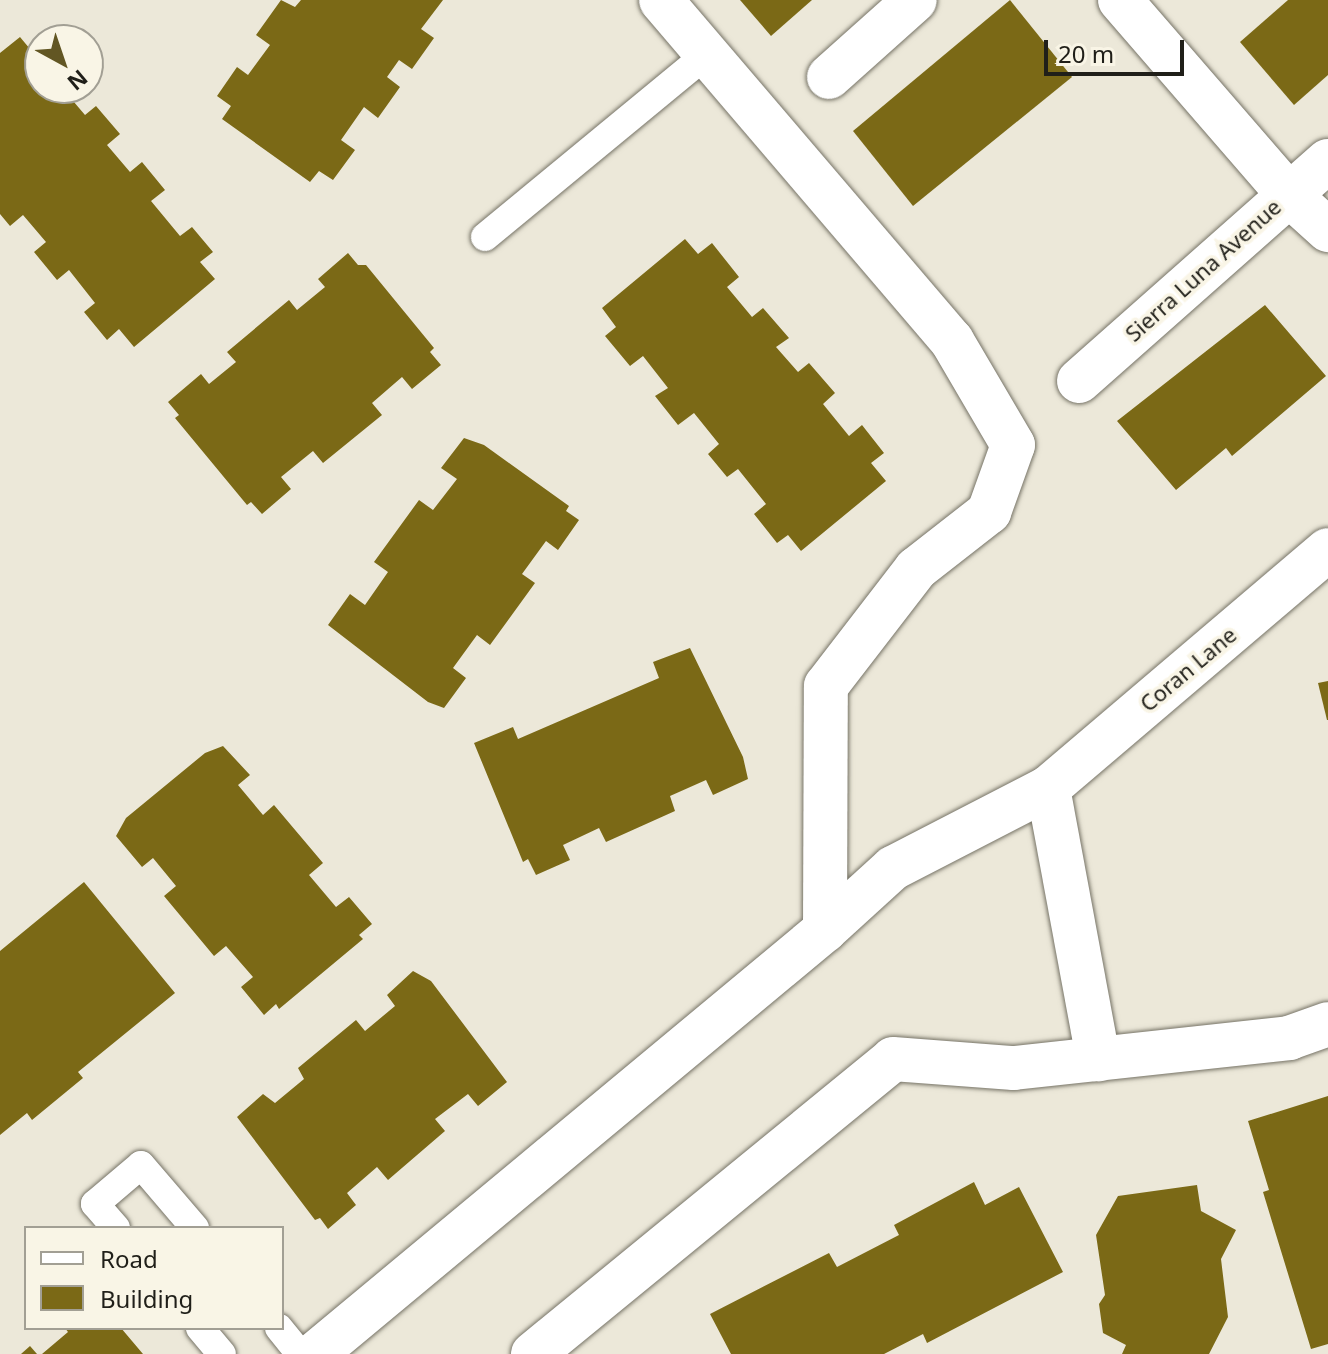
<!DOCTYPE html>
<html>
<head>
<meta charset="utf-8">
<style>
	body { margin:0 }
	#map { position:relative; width:1328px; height:1354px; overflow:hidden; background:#ece8d9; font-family:"Noto Sans",sans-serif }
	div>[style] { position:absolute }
	.building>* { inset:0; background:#7b6916 }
	.roads { filter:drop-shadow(0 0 2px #767366) drop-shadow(0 0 2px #767366) }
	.service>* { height:28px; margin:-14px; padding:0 14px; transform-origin:14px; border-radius:14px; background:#fff }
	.minor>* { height:44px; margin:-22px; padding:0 22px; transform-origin:22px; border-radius:22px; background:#fff }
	span { translate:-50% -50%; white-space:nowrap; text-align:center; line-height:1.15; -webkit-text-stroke:7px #f9f5e6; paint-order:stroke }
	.street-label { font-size:22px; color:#201f19 }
	.legend { position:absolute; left:24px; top:1226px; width:260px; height:104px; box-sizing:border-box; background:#f9f5e6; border:2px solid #a29f94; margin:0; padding:10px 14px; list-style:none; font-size:24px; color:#201f19 }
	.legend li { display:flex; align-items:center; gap:16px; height:40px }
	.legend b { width:40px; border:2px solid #a29f94 }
	.north { position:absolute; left:24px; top:24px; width:80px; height:80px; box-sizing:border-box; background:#f9f5e6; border:2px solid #a29f94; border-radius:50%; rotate:140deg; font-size:22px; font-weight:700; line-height:32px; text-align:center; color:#201f19 }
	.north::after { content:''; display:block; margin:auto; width:28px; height:36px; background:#625623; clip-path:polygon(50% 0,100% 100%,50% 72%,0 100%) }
	.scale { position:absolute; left:1044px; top:40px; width:140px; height:36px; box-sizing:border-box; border:4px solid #201f19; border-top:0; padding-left:10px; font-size:24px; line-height:28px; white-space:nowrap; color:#201f19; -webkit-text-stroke:6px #f9f5e6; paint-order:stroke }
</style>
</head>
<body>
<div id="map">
	<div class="building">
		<i style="clip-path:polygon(281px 0,295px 7px,301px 0,443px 0,421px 29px,434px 38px,412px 69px,399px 60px,387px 77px,400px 87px,378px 118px,364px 107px,341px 140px,355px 150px,333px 180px,319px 171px,310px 182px,222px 119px,231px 106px,217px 96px,237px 67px,248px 75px,270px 45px,256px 35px)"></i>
		<i style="clip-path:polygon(740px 0,812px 0,771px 36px)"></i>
		<i style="clip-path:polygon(1010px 0,1072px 77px,913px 206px,853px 131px)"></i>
		<i style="clip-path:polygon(1288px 0,1328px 0,1328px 75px,1294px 105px,1240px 42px)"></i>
		<i style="clip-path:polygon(20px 37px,35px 55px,40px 50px,40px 88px,62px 88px,85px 115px,96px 106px,120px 134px,107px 145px,130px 172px,142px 162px,165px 190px,151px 201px,180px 236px,192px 227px,213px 252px,200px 262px,215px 279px,134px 347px,119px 329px,107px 340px,84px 312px,95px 303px,69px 270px,57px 280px,34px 252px,46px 242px,23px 215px,10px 226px,0 214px,0 53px)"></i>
		<i style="clip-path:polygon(685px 239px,698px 254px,712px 243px,739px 277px,727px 287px,752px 317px,763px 308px,789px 338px,776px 347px,798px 372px,809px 363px,835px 393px,823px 404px,849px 436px,862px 425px,884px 453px,871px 463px,886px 481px,801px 551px,788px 535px,777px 543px,754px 514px,766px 504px,738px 469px,727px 477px,708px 454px,719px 444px,694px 413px,678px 425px,655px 396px,668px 388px,643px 356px,630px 366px,605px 336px,616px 327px,602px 308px)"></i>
		<i style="clip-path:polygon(348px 253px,358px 265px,366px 265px,434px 348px,430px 352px,441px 365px,412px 389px,402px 377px,372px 403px,382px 415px,323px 463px,313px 451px,281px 477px,291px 489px,262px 514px,251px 502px,247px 505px,175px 418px,179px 415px,168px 402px,201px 374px,209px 384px,236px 362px,227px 352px,289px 300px,297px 310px,325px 287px,318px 279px)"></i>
		<i style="clip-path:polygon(1265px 305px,1326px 376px,1232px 456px,1226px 448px,1176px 490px,1117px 421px)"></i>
		<i style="clip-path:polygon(464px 438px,484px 445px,569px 506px,566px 511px,579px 520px,558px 550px,546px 541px,522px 574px,535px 583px,490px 645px,477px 635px,453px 668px,466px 678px,444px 708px,428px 702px,328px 625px,350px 594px,365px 605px,388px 572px,374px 562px,419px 500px,433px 510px,457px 479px,441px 468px)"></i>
		<i style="clip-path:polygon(690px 648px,743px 757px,748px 779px,713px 795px,706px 780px,670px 796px,675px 811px,606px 842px,599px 828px,563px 845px,570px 860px,536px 875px,528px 859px,523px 862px,474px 743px,513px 727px,518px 739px,659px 678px,653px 662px)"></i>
		<i style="clip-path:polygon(1328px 681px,1328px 720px,1327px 720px,1318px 683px)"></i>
		<i style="clip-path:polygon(223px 746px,250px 775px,238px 785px,263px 815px,274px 805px,323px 863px,309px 875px,336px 907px,349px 897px,372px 924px,359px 935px,363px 939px,279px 1009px,276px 1004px,264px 1015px,241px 987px,253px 977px,226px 946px,214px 956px,164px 896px,176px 886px,153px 858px,142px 867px,116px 836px,126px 818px,205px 753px)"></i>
		<i style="clip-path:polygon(84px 882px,175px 993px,78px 1072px,83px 1078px,32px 1120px,27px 1113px,0 1135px,0 951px)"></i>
		<i style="clip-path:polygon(413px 971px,431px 981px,507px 1082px,478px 1106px,468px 1094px,435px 1119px,445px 1131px,388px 1180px,377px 1167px,347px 1193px,356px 1205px,328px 1229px,320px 1218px,315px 1220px,237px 1117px,263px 1094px,275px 1103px,304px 1079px,298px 1068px,356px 1020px,365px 1031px,395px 1006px,387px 995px)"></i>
		<i style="clip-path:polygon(1328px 1096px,1328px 1344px,1311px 1349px,1263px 1192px,1269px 1190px,1248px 1121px)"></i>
		<i style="clip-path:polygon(974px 1182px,985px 1205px,1019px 1187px,1063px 1272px,927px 1343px,923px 1334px,884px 1354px,731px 1354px,710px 1314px,829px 1253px,837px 1267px,899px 1235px,894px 1225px)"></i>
		<i style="clip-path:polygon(1197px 1185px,1201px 1211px,1236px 1230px,1221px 1259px,1228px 1317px,1209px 1354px,1122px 1354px,1126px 1345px,1103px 1333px,1099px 1304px,1105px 1295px,1096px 1235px,1118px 1196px)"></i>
		<i style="clip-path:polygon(65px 1328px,121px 1328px,143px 1354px,42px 1354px,68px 1332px)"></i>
		<i style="clip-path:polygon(30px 1346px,37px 1354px,21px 1354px)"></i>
	</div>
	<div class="roads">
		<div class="service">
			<i style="left:485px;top:237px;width:288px;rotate:-39.5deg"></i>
			<i style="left:116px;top:1228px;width:32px;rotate:-131deg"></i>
			<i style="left:95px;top:1204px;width:60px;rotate:-40.3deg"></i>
			<i style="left:141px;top:1165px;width:83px;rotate:49.4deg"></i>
			<i style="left:200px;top:1328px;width:34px;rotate:50deg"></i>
			<i style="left:279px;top:1328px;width:33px;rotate:51deg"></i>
		</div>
		<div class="minor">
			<i style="left:1120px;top:0;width:257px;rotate:49.1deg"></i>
			<i style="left:1288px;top:194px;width:54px;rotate:42deg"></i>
			<i style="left:829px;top:77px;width:115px;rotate:-41.8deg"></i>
			<i style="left:1079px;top:381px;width:332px;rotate:-41.5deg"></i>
			<i style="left:1048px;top:788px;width:276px;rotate:79.5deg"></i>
			<i style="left:825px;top:930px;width:92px;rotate:-42.4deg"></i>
			<i style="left:893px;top:868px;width:174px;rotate:-27.3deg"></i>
			<i style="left:1048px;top:788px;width:367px;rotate:-40.4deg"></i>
			<i style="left:315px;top:1354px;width:663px;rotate:-39.74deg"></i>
			<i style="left:825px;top:930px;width:244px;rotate:-89.8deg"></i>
			<i style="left:826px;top:686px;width:148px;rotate:-52.4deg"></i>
			<i style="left:916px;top:569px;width:93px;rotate:-38deg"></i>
			<i style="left:989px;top:512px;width:71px;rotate:-70.3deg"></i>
			<i style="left:1013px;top:445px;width:121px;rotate:-120.4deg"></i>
			<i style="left:952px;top:341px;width:448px;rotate:-130.5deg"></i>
			<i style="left:533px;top:1354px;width:465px;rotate:-39.3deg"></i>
			<i style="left:893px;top:1059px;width:121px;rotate:4.3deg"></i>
			<i style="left:1014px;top:1068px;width:277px;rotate:-6.2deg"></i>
			<i style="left:1289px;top:1038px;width:41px;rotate:-19.7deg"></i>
		</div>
	</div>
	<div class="street-label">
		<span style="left:1203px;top:270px;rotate:-42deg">Sierra Luna Avenue</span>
		<span style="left:1188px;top:669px;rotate:-40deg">Coran Lane</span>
	</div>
	<ul class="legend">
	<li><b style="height:10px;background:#fff"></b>Road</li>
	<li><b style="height:22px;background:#7b6916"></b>Building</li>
	</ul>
	<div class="north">N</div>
	<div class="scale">20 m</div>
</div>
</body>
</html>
